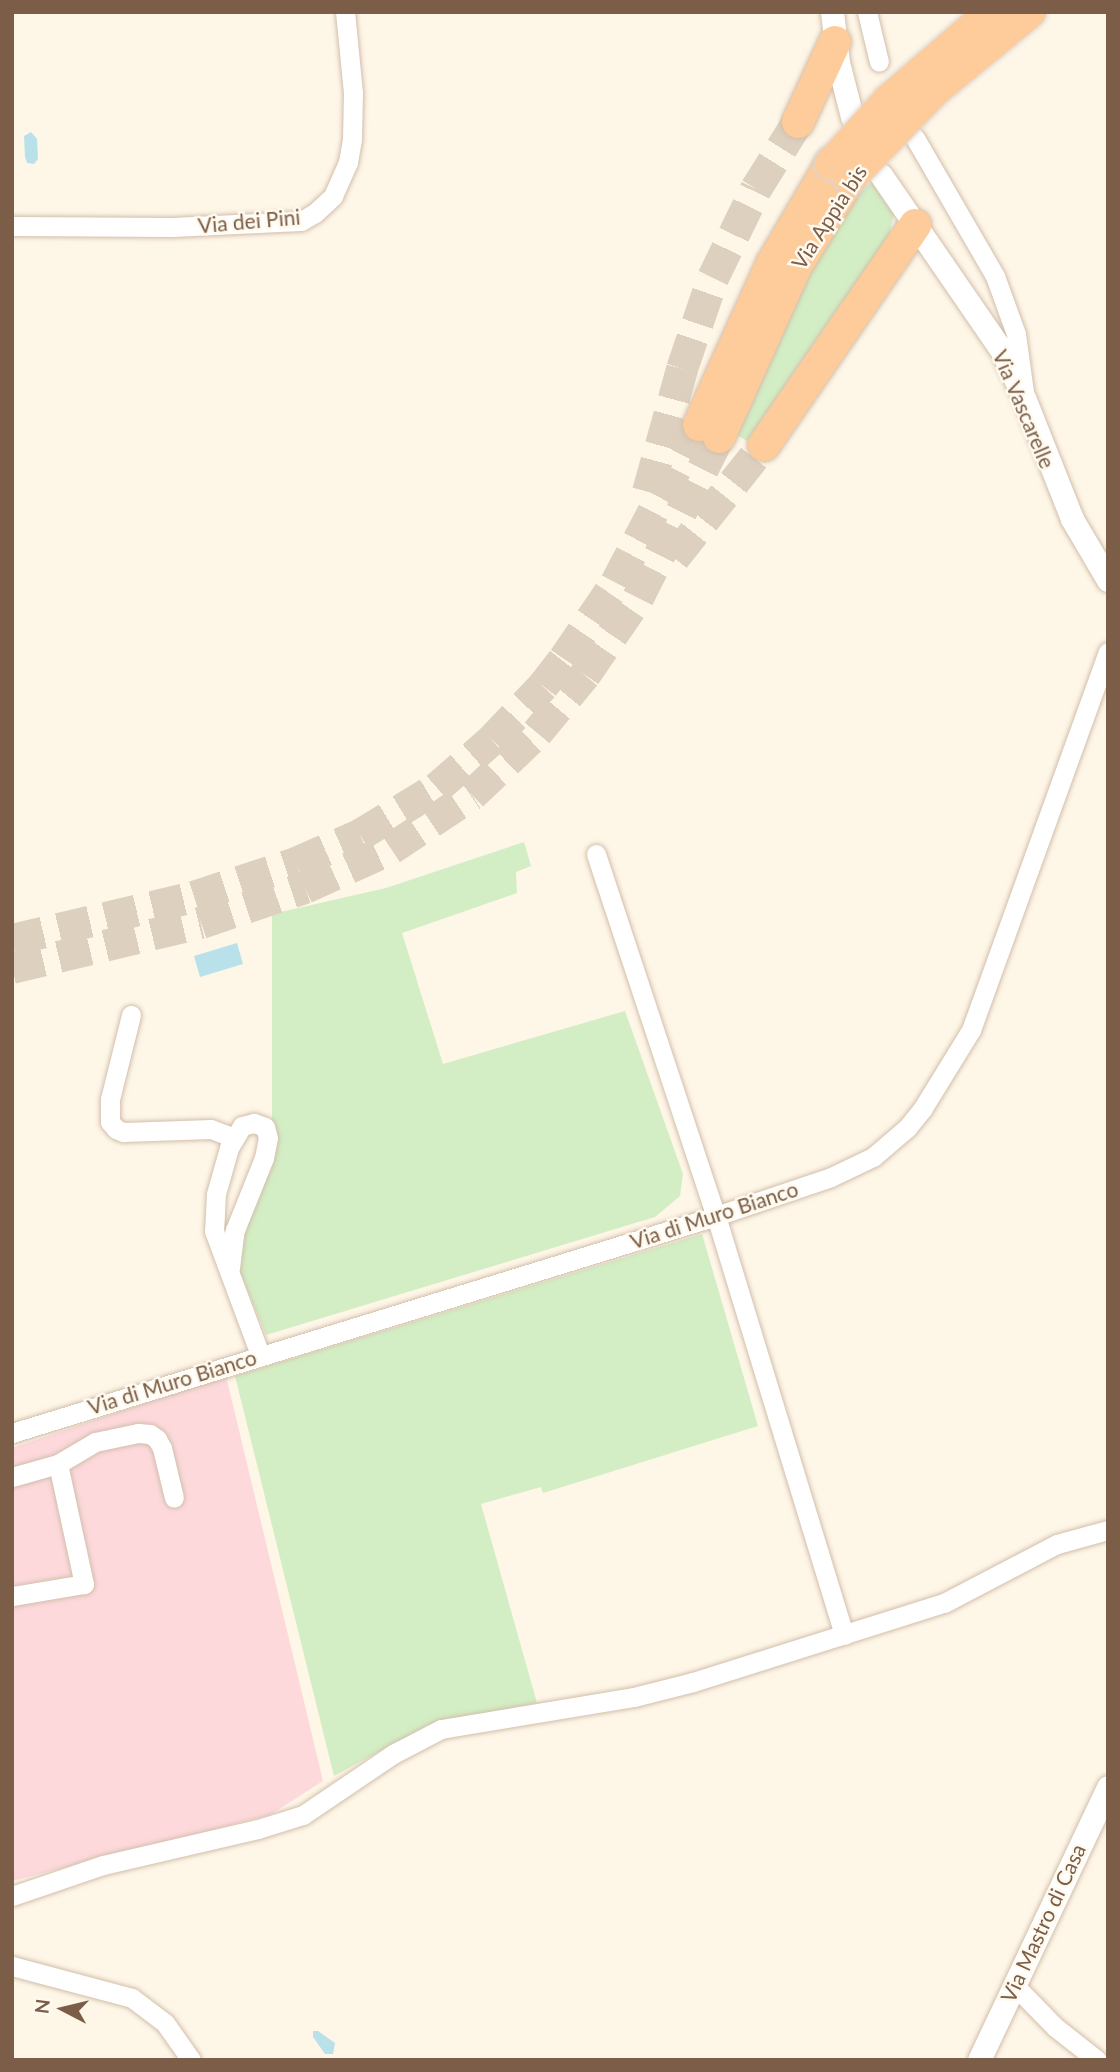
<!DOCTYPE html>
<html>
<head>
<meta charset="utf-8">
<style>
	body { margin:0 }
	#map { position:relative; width:1120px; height:2072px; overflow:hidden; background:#fef6e7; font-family:Lato,sans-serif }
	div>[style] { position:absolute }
	.medical>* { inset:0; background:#fdd9dc }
	.green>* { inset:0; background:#d3eec4 }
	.water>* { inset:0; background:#b9e1ea }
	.trunk-tunnel>* { height:32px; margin-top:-16px; transform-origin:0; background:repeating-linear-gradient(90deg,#ddd0bf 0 32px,transparent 0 48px) }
	.roads { filter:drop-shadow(0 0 2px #d2beab) drop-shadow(0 0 2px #d2beab) }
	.minor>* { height:19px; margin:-9.5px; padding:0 9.5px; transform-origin:9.5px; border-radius:9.5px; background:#fff }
	.tertiary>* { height:23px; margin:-11.5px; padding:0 11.5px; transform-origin:11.5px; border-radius:11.5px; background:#fff }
	.trunk>* { height:32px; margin:-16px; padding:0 16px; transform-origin:16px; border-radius:16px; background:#fecc9b }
	.bridges { filter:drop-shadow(0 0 2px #ddd5cf) drop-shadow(0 0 2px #ddd5cf) }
	.trunk-bridge>* { height:32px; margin:-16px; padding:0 16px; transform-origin:16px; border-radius:16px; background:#fecc9b }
	span { translate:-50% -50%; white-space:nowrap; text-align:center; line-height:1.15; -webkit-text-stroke:5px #fffaef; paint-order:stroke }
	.street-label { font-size:21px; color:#7b5d48 }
	.frame { position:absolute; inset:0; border:14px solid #7b5d48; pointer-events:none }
	.north { position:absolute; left:28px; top:1974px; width:70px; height:70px; -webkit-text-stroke:5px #fffaef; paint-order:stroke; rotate:277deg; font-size:19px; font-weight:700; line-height:28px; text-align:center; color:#7b5d48 }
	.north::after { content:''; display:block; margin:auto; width:24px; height:32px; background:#7b5d48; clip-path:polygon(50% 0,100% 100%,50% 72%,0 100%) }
</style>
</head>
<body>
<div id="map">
	<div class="medical">
		<i style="clip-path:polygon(226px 1376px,323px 1781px,270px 1815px,12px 1881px,12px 1448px)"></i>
	</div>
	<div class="green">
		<i style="clip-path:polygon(875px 177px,894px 214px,886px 249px,840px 305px,747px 441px,736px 435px,812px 265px,840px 218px)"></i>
		<i style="clip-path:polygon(524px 842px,531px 866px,516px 872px,517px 893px,402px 933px,443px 1064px,625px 1011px,683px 1174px,680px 1196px,655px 1217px,266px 1335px,237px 1265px,237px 1251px,272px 1130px,272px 914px,386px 888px)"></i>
		<i style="clip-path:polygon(702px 1234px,758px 1426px,543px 1493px,541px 1487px,481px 1504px,537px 1703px,428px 1725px,334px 1776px,235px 1376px)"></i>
	</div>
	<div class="water">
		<i style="clip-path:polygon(31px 132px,37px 139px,38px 159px,34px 164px,27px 163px,25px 157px,24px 136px)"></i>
		<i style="clip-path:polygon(237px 943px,243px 964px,200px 977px,194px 956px)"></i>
		<i style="clip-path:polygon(313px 2031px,318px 2031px,335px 2043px,333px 2054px,325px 2054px,313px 2037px)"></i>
	</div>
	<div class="trunk-tunnel">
		<i style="left:648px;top:492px;width:128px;rotate:-74.5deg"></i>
		<i style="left:682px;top:369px;width:96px;rotate:-71.2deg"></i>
		<i style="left:713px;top:278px;width:99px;rotate:-64.2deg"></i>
		<i style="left:756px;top:189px;width:79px;rotate:-57.9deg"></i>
		<i style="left:674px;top:558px;width:144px;rotate:-51.5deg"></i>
		<i style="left:12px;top:940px;width:187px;rotate:-13.3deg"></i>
		<i style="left:194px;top:897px;width:108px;rotate:-18.4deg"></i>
		<i style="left:296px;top:863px;width:70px;rotate:-23.6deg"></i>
		<i style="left:360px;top:835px;width:90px;rotate:-31.4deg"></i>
		<i style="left:437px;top:788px;width:73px;rotate:-41.1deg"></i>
		<i style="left:492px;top:740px;width:74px;rotate:-46.6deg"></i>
		<i style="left:543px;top:686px;width:34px;rotate:-52deg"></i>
		<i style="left:564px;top:659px;width:92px;rotate:-55.6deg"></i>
		<i style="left:616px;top:583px;width:178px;rotate:-62.3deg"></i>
		<i style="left:12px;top:968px;width:194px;rotate:-13.4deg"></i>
		<i style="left:201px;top:923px;width:110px;rotate:-18.6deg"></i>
		<i style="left:305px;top:888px;width:94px;rotate:-24.4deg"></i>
		<i style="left:391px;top:849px;width:97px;rotate:-33.7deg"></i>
		<i style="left:472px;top:795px;width:90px;rotate:-43.6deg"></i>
		<i style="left:537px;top:733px;width:75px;rotate:-50.4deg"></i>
		<i style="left:585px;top:675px;width:93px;rotate:-55.5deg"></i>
		<i style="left:638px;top:598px;width:180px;rotate:-63.3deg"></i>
	</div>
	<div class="roads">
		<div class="minor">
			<i style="left:867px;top:12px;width:51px;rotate:76.5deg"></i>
			<i style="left:915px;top:138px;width:160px;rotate:59.9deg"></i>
			<i style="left:995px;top:276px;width:62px;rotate:70.1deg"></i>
			<i style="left:1016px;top:334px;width:59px;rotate:82.1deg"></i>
			<i style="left:12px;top:226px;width:160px;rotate:0.4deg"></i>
			<i style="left:172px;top:227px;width:129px;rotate:-2.7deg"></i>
			<i style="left:301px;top:221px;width:16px;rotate:-30deg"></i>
			<i style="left:315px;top:213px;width:25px;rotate:-43deg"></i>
			<i style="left:333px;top:196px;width:37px;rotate:-66deg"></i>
			<i style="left:348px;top:162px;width:23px;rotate:-80deg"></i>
			<i style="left:352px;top:139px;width:46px;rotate:-88.8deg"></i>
			<i style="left:353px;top:93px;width:81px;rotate:-95.6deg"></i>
			<i style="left:596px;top:854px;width:381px;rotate:71.7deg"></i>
			<i style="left:716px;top:1216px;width:438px;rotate:73deg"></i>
			<i style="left:131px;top:1015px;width:87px;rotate:104deg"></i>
			<i style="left:110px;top:1099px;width:23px;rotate:90deg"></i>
			<i style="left:110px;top:1122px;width:9px;rotate:49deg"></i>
			<i style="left:116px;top:1129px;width:8px;rotate:23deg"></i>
			<i style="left:123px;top:1132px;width:88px;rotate:-2deg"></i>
			<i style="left:211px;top:1129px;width:25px;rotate:21deg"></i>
			<i style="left:230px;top:1268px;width:38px;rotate:-83deg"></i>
			<i style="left:235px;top:1230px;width:78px;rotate:-68.1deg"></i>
			<i style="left:264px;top:1158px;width:20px;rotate:-79deg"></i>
			<i style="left:268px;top:1138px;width:11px;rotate:-105deg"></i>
			<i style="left:265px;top:1127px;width:12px;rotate:-160deg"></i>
			<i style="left:254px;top:1123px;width:12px;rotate:166deg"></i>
			<i style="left:242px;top:1126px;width:26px;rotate:121deg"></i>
			<i style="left:229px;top:1148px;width:48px;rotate:105.8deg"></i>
			<i style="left:216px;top:1194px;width:37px;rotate:93deg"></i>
			<i style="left:214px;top:1231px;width:132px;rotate:69.6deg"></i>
			<i style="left:12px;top:1433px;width:737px;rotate:-17.13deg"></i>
			<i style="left:716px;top:1216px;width:121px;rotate:-18.7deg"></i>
			<i style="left:831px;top:1177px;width:47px;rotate:-25.5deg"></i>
			<i style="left:873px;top:1157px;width:45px;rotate:-40.5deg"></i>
			<i style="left:907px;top:1128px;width:26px;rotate:-51deg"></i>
			<i style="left:923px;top:1108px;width:92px;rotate:-58.4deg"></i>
			<i style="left:971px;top:1030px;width:402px;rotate:-70.1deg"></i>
			<i style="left:58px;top:1464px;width:43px;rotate:-30.7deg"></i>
			<i style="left:95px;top:1442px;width:44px;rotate:-11.8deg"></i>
			<i style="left:138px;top:1433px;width:12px;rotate:5deg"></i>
			<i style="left:150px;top:1434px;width:9px;rotate:36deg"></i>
			<i style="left:157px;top:1439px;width:10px;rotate:61deg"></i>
			<i style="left:162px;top:1448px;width:51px;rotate:76.5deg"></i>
			<i style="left:12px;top:1477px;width:48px;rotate:-15.8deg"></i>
			<i style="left:58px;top:1464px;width:123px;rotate:77.8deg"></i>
			<i style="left:84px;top:1584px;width:73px;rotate:170.5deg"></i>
			<i style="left:12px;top:1896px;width:96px;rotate:-18.8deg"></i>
			<i style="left:103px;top:1865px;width:159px;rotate:-13.1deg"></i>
			<i style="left:258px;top:1829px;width:47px;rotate:-17.3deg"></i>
			<i style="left:303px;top:1815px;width:109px;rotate:-34.1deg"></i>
			<i style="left:393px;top:1754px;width:54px;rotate:-27.5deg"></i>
			<i style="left:441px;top:1729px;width:196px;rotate:-9.4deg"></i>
			<i style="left:634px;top:1697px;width:61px;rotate:-14.3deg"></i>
			<i style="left:693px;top:1682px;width:263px;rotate:-17.5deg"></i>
			<i style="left:944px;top:1603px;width:127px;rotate:-27.6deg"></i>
			<i style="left:1057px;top:1544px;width:53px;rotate:-15.4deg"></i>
			<i style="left:12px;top:1966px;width:124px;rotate:14.9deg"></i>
			<i style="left:132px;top:1998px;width:41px;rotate:37.1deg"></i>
			<i style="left:165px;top:2023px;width:45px;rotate:54.9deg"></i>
			<i style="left:1014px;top:1985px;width:59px;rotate:45.7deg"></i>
			<i style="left:1055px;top:2027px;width:53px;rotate:38.2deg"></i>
		</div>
		<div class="tertiary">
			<i style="left:832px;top:12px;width:50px;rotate:83.2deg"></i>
			<i style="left:838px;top:62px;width:57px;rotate:75.7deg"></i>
			<i style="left:881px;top:175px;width:214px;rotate:55.5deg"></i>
			<i style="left:1002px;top:351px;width:54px;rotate:64.9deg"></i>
			<i style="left:1025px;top:400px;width:128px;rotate:68.4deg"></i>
			<i style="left:1072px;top:519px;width:71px;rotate:59.5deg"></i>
			<i style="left:979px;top:2060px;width:302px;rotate:-64.7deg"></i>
		</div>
		<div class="trunk">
			<i style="left:798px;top:122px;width:88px;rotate:-65.2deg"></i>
			<i style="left:699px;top:425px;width:177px;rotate:-65.6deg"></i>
			<i style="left:772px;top:264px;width:116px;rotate:-59.5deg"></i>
			<i style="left:719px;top:437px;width:188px;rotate:-65.8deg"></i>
			<i style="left:796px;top:266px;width:103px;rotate:-58.5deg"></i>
			<i style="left:764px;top:445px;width:267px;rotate:-55.5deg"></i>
		</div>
	</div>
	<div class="bridges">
		<div class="trunk-bridge">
			<i style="left:831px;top:164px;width:86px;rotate:-47.8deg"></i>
			<i style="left:889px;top:100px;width:135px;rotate:-40.8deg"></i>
			<i style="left:850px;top:178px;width:122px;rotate:-46deg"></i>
			<i style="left:935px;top:90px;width:123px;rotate:-39.4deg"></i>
		</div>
	</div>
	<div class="street-label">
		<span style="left:829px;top:217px;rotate:-57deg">Via Appia bis</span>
		<span style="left:249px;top:221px;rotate:-5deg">Via dei Pini</span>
		<span style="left:1024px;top:409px;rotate:67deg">Via Vascarelle</span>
		<span style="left:714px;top:1215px;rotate:-18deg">Via di Muro Bianco</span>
		<span style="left:172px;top:1382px;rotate:-17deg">Via di Muro Bianco</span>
		<span style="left:1043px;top:1923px;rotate:-65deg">Via Mastro di Casa</span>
	</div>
	<div class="frame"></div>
	<div class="north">N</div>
</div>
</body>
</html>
